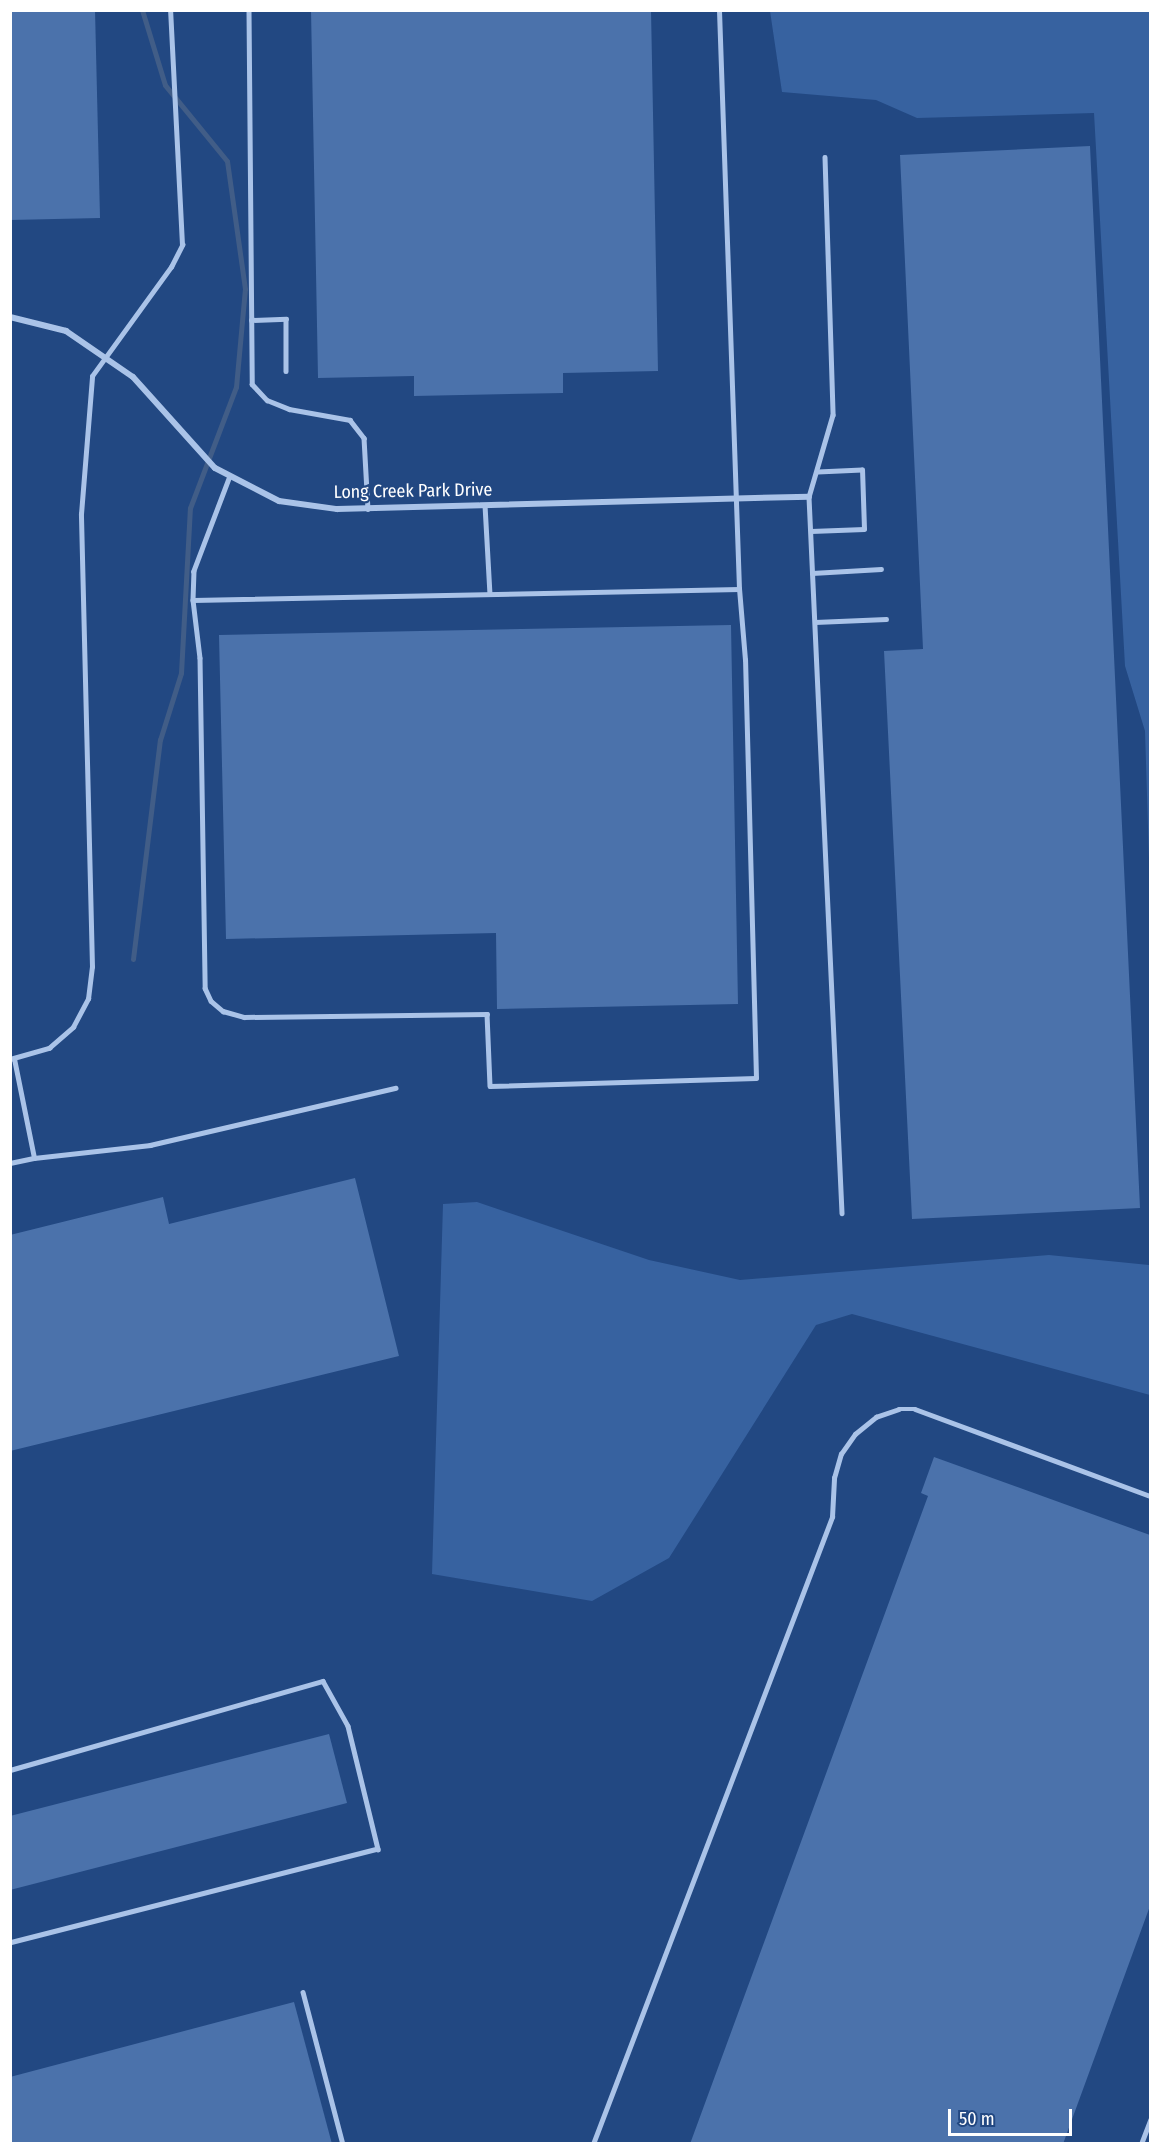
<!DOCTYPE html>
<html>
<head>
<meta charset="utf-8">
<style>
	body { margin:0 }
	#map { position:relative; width:1161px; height:2154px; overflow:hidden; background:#224882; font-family:"Fira Sans Condensed",sans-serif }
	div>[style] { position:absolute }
	.green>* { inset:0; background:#3762a0 }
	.stream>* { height:5px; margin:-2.5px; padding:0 2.5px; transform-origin:2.5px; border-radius:2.5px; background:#415d87 }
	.building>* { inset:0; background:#4b72ab }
	.lane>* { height:4.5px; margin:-2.25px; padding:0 2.25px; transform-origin:2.25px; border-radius:2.25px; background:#aac3e8 }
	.street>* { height:6px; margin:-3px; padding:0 3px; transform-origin:3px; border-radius:3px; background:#aac3e8 }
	span { translate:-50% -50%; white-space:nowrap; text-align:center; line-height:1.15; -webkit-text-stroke:4.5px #224882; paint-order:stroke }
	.street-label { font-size:18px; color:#fff }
	.frame { position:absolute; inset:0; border:12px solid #fff; pointer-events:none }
	.scale { position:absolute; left:948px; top:2109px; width:124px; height:27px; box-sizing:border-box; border:3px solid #fff; border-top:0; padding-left:8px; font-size:18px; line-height:21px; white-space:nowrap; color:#fff; -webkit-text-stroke:4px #224882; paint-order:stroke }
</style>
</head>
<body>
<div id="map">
	<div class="green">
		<i style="clip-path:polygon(770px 11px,1150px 11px,1150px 891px,1145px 731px,1125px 666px,1094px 113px,917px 118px,876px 100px,782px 92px)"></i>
		<i style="clip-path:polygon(477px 1202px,649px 1260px,740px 1280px,1049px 1255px,1149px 1265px,1150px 1262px,1150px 1395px,852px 1314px,816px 1325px,669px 1558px,592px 1601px,432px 1574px,443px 1204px)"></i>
	</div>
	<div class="stream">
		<i style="left:133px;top:959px;width:221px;rotate:-83deg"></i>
		<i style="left:160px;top:740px;width:70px;rotate:-72.6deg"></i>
		<i style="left:181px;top:673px;width:165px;rotate:-86.9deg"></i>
		<i style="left:190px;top:508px;width:129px;rotate:-69.2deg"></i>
		<i style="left:236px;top:387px;width:98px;rotate:-84.8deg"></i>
		<i style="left:245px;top:289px;width:129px;rotate:-98deg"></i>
		<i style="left:227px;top:161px;width:98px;rotate:-129.2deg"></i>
		<i style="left:165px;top:85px;width:78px;rotate:-107deg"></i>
	</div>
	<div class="building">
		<i style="clip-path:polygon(10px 10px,95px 10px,100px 218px,10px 220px)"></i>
		<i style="clip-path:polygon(311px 10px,651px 10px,658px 371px,563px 373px,563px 393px,414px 396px,414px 376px,318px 378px)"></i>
		<i style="clip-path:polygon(1090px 146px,1140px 1208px,912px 1219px,884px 651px,923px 649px,900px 155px)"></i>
		<i style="clip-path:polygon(731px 625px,738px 1004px,497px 1009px,496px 933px,226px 939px,219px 635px)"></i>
		<i style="clip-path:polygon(355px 1178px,399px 1356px,10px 1451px,10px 1235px,163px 1197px,169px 1224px)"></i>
		<i style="clip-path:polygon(934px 1457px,1150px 1535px,1150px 1906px,1063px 2144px,690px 2144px,928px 1496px,921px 1493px)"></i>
		<i style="clip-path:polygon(329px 1734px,347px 1803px,10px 1890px,10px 1816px)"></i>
		<i style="clip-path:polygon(294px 2002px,332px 2144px,10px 2144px,10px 2077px)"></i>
	</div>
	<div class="lane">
		<i style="left:249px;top:10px;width:374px;rotate:89.5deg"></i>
		<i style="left:252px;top:384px;width:22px;rotate:47deg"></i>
		<i style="left:267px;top:400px;width:24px;rotate:22deg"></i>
		<i style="left:289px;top:409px;width:62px;rotate:10.2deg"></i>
		<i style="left:350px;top:420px;width:23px;rotate:52deg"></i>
		<i style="left:364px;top:438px;width:71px;rotate:86.8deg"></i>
		<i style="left:825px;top:157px;width:258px;rotate:88.2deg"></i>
		<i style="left:833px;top:415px;width:85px;rotate:106.3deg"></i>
		<i style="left:809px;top:497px;width:717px;rotate:87.36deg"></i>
		<i style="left:251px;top:320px;width:35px;rotate:-2deg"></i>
		<i style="left:286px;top:319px;width:52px;rotate:90deg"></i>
		<i style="left:230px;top:476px;width:102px;rotate:110.8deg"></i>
		<i style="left:194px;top:571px;width:29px;rotate:92deg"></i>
		<i style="left:193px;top:600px;width:546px;rotate:-1.15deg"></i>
		<i style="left:739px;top:589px;width:579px;rotate:-91.98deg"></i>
		<i style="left:485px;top:505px;width:89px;rotate:86.8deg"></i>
		<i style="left:811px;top:531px;width:53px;rotate:-2.2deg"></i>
		<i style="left:864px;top:529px;width:59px;rotate:-91.9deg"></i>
		<i style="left:862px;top:470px;width:44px;rotate:177.4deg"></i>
		<i style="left:812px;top:573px;width:69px;rotate:-3.3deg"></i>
		<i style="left:193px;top:600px;width:58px;rotate:83.1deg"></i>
		<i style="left:200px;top:658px;width:330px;rotate:89.1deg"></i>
		<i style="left:205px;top:988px;width:14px;rotate:65deg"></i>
		<i style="left:211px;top:1001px;width:16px;rotate:40deg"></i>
		<i style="left:223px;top:1011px;width:22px;rotate:16deg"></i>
		<i style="left:244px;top:1017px;width:243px;rotate:-0.7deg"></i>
		<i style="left:487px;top:1014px;width:72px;rotate:87.6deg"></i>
		<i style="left:490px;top:1086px;width:266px;rotate:-1.7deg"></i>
		<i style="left:756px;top:1078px;width:418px;rotate:-91.5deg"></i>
		<i style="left:745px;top:660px;width:71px;rotate:-94.8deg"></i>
		<i style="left:815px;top:622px;width:71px;rotate:-2.4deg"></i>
		<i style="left:10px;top:1059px;width:41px;rotate:-15.8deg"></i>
		<i style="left:49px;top:1048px;width:32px;rotate:-41deg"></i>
		<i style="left:73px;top:1027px;width:32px;rotate:-62deg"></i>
		<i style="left:88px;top:999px;width:32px;rotate:-83deg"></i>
		<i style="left:92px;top:967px;width:453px;rotate:-91.4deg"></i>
		<i style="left:81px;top:514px;width:138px;rotate:-85.4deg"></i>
		<i style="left:92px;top:376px;width:135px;rotate:-54.1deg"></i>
		<i style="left:171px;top:267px;width:25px;rotate:-63deg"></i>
		<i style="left:182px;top:245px;width:235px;rotate:-92.9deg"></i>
		<i style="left:34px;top:1158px;width:117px;rotate:-6.4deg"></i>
		<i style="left:150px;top:1145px;width:252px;rotate:-13.1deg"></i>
		<i style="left:10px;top:1163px;width:25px;rotate:-12deg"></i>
		<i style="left:34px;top:1158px;width:101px;rotate:-101.4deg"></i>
		<i style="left:10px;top:1770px;width:325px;rotate:-15.9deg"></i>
		<i style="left:323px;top:1681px;width:51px;rotate:60.9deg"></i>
		<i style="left:348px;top:1726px;width:127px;rotate:76.3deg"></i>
		<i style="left:378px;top:1849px;width:380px;rotate:165.7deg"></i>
		<i style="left:303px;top:1992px;width:157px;rotate:75.3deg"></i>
		<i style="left:593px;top:2144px;width:671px;rotate:-69.13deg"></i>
		<i style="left:832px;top:1517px;width:39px;rotate:-87deg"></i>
		<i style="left:834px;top:1478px;width:25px;rotate:-74deg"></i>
		<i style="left:841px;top:1454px;width:24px;rotate:-55deg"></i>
		<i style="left:855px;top:1434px;width:27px;rotate:-39deg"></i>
		<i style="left:876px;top:1417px;width:24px;rotate:-19deg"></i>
		<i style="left:899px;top:1409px;width:16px"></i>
		<i style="left:915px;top:1409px;width:251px;rotate:20.3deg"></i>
		<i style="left:1141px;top:2144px;width:26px;rotate:-69deg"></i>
	</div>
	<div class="street">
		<i style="left:10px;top:317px;width:58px;rotate:14deg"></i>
		<i style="left:66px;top:331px;width:81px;rotate:34.5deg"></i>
		<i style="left:133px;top:377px;width:122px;rotate:48deg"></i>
		<i style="left:215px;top:468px;width:72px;rotate:27.3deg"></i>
		<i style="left:279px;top:501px;width:59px;rotate:7.9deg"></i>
		<i style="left:337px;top:509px;width:472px;rotate:-1.5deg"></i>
	</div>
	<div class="street-label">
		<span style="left:413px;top:491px;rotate:-1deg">Long Creek Park Drive</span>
	</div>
	<div class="frame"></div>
	<div class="scale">50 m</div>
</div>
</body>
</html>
